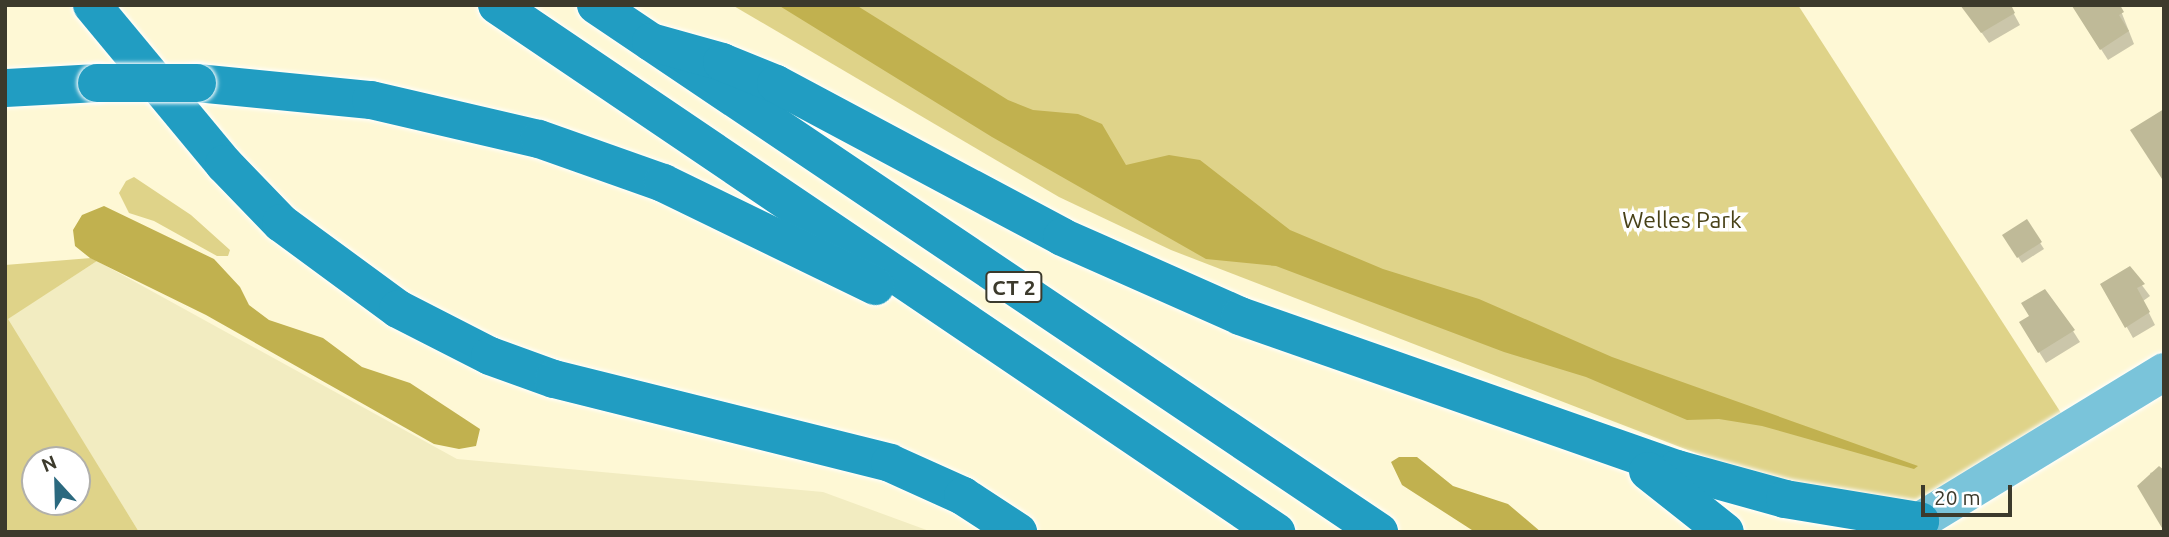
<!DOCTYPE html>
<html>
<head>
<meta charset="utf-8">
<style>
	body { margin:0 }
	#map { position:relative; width:2169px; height:537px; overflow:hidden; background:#fef8d5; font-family:Ubuntu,sans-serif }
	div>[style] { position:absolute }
	.built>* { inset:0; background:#f2ecc1 }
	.green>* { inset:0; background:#dfd389 }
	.forest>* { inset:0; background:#c1b14f }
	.shadow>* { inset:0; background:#0003 }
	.building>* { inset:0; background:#bfba98 }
	.roads { filter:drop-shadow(0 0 2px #fff) drop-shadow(0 0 2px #fff) }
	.major>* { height:38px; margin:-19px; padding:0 19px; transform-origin:19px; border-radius:19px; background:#7ac4da }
	.highway>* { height:38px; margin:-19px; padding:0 19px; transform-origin:19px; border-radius:19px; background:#219dc2 }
	.bridges { filter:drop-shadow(0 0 2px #fff) drop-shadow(0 0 2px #fff) }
	.highway-bridge>* { height:38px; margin:-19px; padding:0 19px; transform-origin:19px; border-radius:19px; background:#219dc2 }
	span { translate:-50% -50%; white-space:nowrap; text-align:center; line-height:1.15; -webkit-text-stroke:7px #fff; paint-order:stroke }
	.shield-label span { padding:2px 5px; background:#fff; border:2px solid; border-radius:5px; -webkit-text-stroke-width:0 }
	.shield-label { font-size:21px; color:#3c3a2c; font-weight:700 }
	.park-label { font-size:23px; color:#484117 }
	.frame { position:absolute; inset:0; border:7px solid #3c3a2c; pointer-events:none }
	.north { position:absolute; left:21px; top:446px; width:70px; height:70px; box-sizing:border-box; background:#fff; border:2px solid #b1b0ab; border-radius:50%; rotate:338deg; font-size:19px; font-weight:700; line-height:28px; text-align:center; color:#3c3a2c }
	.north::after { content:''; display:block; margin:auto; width:24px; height:32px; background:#2b697f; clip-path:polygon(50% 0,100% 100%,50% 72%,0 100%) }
	.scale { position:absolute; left:1921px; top:485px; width:91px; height:32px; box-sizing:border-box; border:4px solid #3c3a2c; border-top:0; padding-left:9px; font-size:21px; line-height:24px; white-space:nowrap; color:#3c3a2c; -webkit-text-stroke:5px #fff; paint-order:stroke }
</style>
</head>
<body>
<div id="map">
	<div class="built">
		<i style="clip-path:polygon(97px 261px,457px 459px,823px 492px,932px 532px,139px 532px,7px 319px)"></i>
	</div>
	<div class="green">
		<i style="clip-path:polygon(732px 5px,1798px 5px,2063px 416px,1914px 507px,1791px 490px,1171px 250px,1059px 197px)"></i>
		<i style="clip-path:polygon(134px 177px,191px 215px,230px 250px,228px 256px,217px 256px,154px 221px,129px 213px,119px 193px,126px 181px)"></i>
		<i style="clip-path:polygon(evenodd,91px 258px,97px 261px,8px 319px,139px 532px,5px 532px,5px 265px,91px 258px,77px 460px,77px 502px,35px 502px,35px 460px,77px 460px)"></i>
	</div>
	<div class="forest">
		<i style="clip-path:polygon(778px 5px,856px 5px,1008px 100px,1033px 110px,1078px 114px,1102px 124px,1126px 165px,1169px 155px,1200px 160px,1290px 230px,1383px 269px,1479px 299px,1612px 357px,1918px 466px,1914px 469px,1762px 426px,1719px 419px,1687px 420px,1586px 377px,1504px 352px,1276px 266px,1206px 259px,992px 137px)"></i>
		<i style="clip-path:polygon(104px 206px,214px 259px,240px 287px,249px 305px,269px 320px,323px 338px,362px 367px,410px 383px,480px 429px,476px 446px,459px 449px,434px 444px,206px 315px,90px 258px,75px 246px,73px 230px,82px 215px)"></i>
		<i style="clip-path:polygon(1399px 457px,1417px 457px,1453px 486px,1508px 504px,1541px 532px,1475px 532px,1402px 485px,1391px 462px)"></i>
	</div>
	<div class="shadow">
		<i style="clip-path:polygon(1962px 5px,2009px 5px,2020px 25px,1989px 43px)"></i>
		<i style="clip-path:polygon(2119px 6px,2134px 44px,2108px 60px,2074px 7px)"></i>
		<i style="clip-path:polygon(2026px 221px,2044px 249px,2022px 263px,2004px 235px)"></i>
		<i style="clip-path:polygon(2129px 268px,2150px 296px,2143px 301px,2155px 325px,2133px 338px,2103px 285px)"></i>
		<i style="clip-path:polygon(2073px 331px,2080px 342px,2046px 363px,2028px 334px)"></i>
		<i style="clip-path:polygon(2164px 469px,2164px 527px,2140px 486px,2153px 478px,2150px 473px)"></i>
	</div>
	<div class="building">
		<i style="clip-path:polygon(1960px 5px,2011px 5px,2015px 13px,1981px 33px)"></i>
		<i style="clip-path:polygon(2113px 5px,2120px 5px,2124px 12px,2119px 15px,2129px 31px,2100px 50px,2072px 6px)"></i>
		<i style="clip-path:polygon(2164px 109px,2164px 182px,2130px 130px)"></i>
		<i style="clip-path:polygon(2027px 219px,2042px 242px,2017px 258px,2002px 235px)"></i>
		<i style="clip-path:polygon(2130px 266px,2145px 284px,2137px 288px,2150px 312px,2125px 328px,2100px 284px)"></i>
		<i style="clip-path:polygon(2045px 289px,2075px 330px,2038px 353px,2019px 322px,2029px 316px,2021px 303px)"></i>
		<i style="clip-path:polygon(2159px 466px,2164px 470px,2162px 528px,2137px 486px)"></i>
	</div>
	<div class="roads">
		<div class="major">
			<i style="left:1902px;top:532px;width:307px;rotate:-31.4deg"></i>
		</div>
		<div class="highway">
			<i style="left:92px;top:5px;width:207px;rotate:50.3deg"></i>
			<i style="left:224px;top:164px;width:82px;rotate:46deg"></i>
			<i style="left:281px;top:223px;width:145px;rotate:36.3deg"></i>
			<i style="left:398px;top:309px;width:103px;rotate:27.1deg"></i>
			<i style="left:490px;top:356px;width:68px;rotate:19.8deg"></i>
			<i style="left:554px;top:379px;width:346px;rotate:14deg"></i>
			<i style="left:890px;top:463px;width:80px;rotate:24.3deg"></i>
			<i style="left:963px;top:496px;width:66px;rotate:33.2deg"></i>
			<i style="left:497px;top:5px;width:941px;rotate:34.08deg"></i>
			<i style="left:596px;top:5px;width:944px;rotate:33.94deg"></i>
			<i style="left:651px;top:42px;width:74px;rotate:15.7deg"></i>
			<i style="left:722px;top:62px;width:58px;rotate:22.2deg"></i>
			<i style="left:776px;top:84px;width:324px;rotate:28.1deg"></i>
			<i style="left:1062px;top:237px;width:195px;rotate:23.9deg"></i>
			<i style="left:1240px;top:316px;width:463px;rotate:19.3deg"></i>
			<i style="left:1677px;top:469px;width:112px;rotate:15.5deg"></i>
			<i style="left:1785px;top:499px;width:137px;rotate:9.3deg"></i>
			<i style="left:197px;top:83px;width:175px;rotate:5.6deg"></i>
			<i style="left:371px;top:100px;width:172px;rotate:13.1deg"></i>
			<i style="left:539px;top:139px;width:132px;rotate:19.5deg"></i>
			<i style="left:663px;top:183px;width:236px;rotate:25.9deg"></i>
			<i style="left:5px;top:88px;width:92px;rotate:-3.1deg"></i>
			<i style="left:1648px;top:471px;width:98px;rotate:38.4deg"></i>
		</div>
	</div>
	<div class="bridges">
		<div class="highway-bridge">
			<i style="left:97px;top:83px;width:100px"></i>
		</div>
	</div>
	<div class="shield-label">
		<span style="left:1014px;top:287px">CT 2</span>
	</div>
	<div class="park-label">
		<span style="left:1682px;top:220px">Welles Park</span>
	</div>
	<div class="frame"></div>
	<div class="north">N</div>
	<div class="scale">20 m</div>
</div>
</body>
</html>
